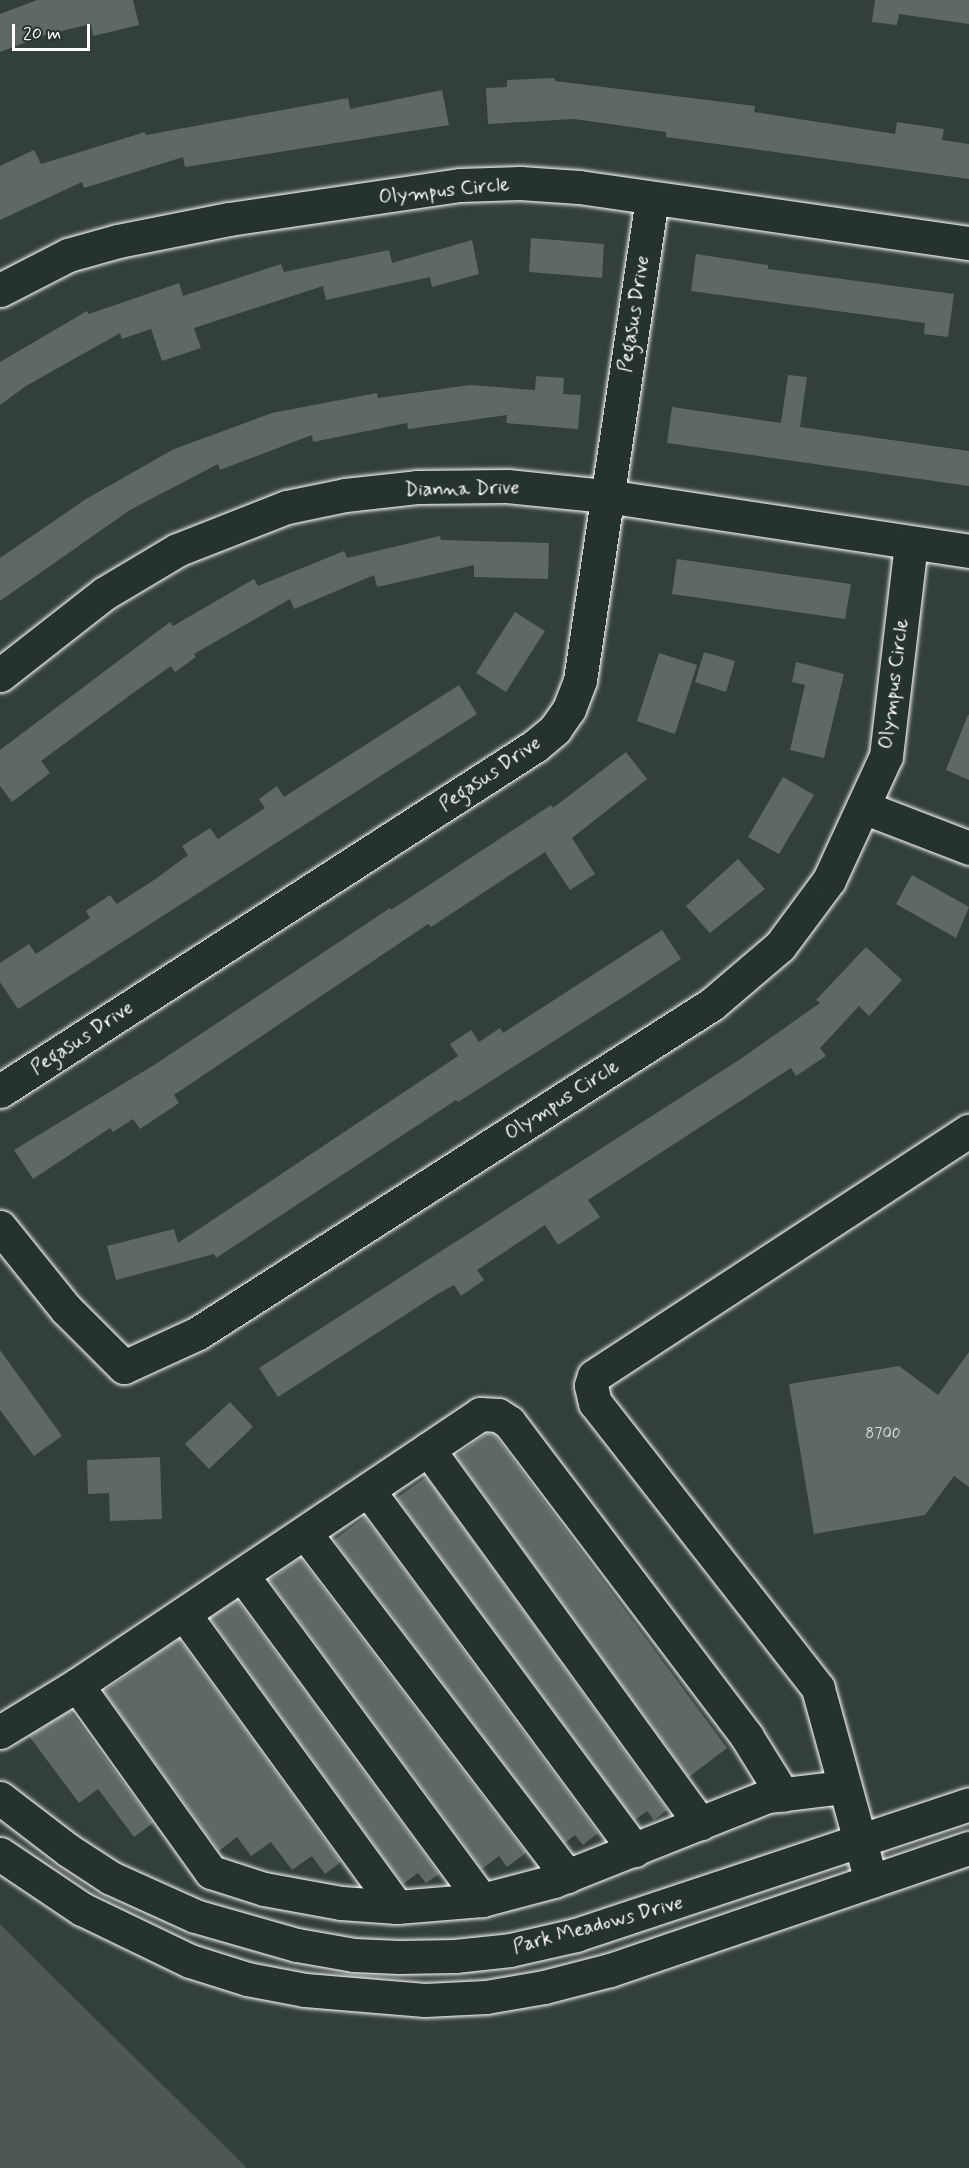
<!DOCTYPE html>
<html>
<head>
<meta charset="utf-8">
<style>
	body { margin:0 }
	#map { position:relative; width:969px; height:2168px; overflow:hidden; background:#333f3a; font-family:Mynerve,sans-serif }
	div>[style] { position:absolute }
	.green>* { inset:0; background:#4d5853 }
	.building>* { inset:0; background:#5f6964 }
	.roads { filter:drop-shadow(0 0 2px #fff) drop-shadow(0 0 2px #fff) }
	.minor>* { height:33px; margin:-16.5px; padding:0 16.5px; transform-origin:16.5px; border-radius:16.5px; background:#26332d }
	.major>* { height:33px; margin:-16.5px; padding:0 16.5px; transform-origin:16.5px; border-radius:16.5px; background:#26332d }
	span { translate:-50% -50%; white-space:nowrap; text-align:center; line-height:1.15; -webkit-text-stroke:4.5px #26332d; paint-order:stroke }
	.number-label { font-size:16px; color:#d7dad8 }
	.number-label span { -webkit-text-stroke-width:0 }
	.street-label { font-size:20px; color:#fff }
	.scale { position:absolute; left:12px; top:24px; width:78px; height:27px; box-sizing:border-box; border:3px solid #fff; border-top:0; padding-left:8px; font-size:18px; line-height:21px; white-space:nowrap; color:#fff; -webkit-text-stroke:4px #26332d; paint-order:stroke }
</style>
</head>
<body>
<div id="map">
	<div class="green">
		<i style="clip-path:polygon(0 1924px,54px 1978px,247px 2168px,0 2168px)"></i>
	</div>
	<div class="building">
		<i style="clip-path:polygon(37px 0,133px 0,139px 25px,93px 36px,91px 24px,45px 35px,0 52px,0 14px)"></i>
		<i style="clip-path:polygon(875px 0,969px 0,969px 24px,899px 14px,897px 25px,872px 22px)"></i>
		<i style="clip-path:polygon(554px 78px,555px 81px,755px 106px,754px 112px,895px 134px,897px 122px,944px 129px,942px 140px,969px 144px,969px 179px,666px 137px,666px 132px,574px 119px,488px 124px,486px 88px,507px 87px,507px 80px)"></i>
		<i style="clip-path:polygon(442px 90px,449px 125px,185px 167px,183px 157px,84px 188px,82px 182px,0 220px,0 166px,34px 150px,41px 164px,145px 132px,146px 135px,348px 98px,350px 109px)"></i>
		<i style="clip-path:polygon(531px 238px,604px 244px,602px 278px,529px 272px)"></i>
		<i style="clip-path:polygon(472px 240px,479px 274px,432px 287px,430px 277px,326px 300px,323px 286px,194px 328px,201px 348px,162px 361px,151px 329px,122px 339px,120px 333px,26px 386px,0 405px,0 362px,87px 311px,89px 314px,179px 283px,183px 296px,281px 264px,284px 272px,389px 250px,392px 263px)"></i>
		<i style="clip-path:polygon(696px 254px,768px 265px,768px 269px,954px 294px,948px 337px,924px 334px,925px 323px,691px 291px)"></i>
		<i style="clip-path:polygon(788px 375px,807px 377px,800px 427px,969px 451px,969px 486px,667px 443px,672px 407px,781px 423px)"></i>
		<i style="clip-path:polygon(536px 376px,564px 378px,563px 394px,581px 395px,578px 429px,506px 423px,507px 415px,408px 429px,407px 423px,313px 442px,312px 435px,220px 470px,218px 464px,130px 510px,0 601px,0 558px,86px 499px,174px 449px,272px 413px,377px 393px,378px 398px,470px 385px,535px 390px)"></i>
		<i style="clip-path:polygon(440px 536px,441px 540px,549px 543px,548px 579px,474px 577px,474px 565px,377px 587px,374px 575px,294px 609px,290px 599px,194px 654px,196px 657px,175px 672px,171px 666px,133px 693px,41px 761px,50px 773px,12px 802px,0 786px,0 750px,170px 622px,173px 626px,254px 579px,258px 586px,344px 551px,347px 558px)"></i>
		<i style="clip-path:polygon(677px 559px,851px 584px,845px 619px,672px 594px)"></i>
		<i style="clip-path:polygon(515px 612px,545px 631px,506px 692px,476px 673px)"></i>
		<i style="clip-path:polygon(704px 652px,735px 661px,726px 692px,695px 682px)"></i>
		<i style="clip-path:polygon(659px 653px,697px 665px,675px 734px,637px 721px)"></i>
		<i style="clip-path:polygon(796px 662px,844px 674px,824px 758px,790px 750px,805px 685px,792px 682px)"></i>
		<i style="clip-path:polygon(459px 685px,477px 714px,18px 1009px,0 982px,0 963px,29px 944px,36px 954px,90px 918px,86px 911px,110px 895px,117px 904px,157px 878px,188px 855px,182px 846px,210px 828px,218px 839px,265px 808px,259px 799px,277px 786px,284px 797px)"></i>
		<i style="clip-path:polygon(968px 715px,969px 715px,969px 780px,946px 770px)"></i>
		<i style="clip-path:polygon(626px 752px,647px 779px,572px 838px,595px 874px,570px 890px,545px 852px,431px 927px,428px 924px,174px 1095px,179px 1103px,140px 1129px,133px 1119px,113px 1132px,110px 1128px,33px 1179px,14px 1150px,154px 1065px,390px 908px,391px 910px,551px 805px,553px 808px)"></i>
		<i style="clip-path:polygon(783px 777px,814px 795px,779px 854px,748px 837px)"></i>
		<i style="clip-path:polygon(738px 859px,765px 889px,710px 933px,686px 906px)"></i>
		<i style="clip-path:polygon(912px 875px,969px 907px,956px 938px,896px 904px)"></i>
		<i style="clip-path:polygon(662px 930px,681px 959px,623px 997px,458px 1102px,456px 1100px,216px 1258px,214px 1254px,116px 1280px,107px 1246px,174px 1229px,178px 1243px,458px 1056px,450px 1044px,471px 1030px,479px 1042px,500px 1028px,503px 1033px)"></i>
		<i style="clip-path:polygon(866px 947px,902px 980px,869px 1016px,859px 1006px,820px 1048px,826px 1056px,796px 1076px,791px 1068px,588px 1200px,600px 1217px,558px 1245px,545px 1225px,477px 1270px,484px 1280px,461px 1296px,454px 1285px,436px 1295px,278px 1397px,259px 1368px,739px 1060px,820px 1003px,816px 1000px)"></i>
		<i style="clip-path:polygon(0 1350px,62px 1436px,34px 1456px,0 1410px)"></i>
		<i style="clip-path:polygon(969px 1352px,969px 1487px,954px 1476px,925px 1515px,814px 1534px,789px 1384px,899px 1366px,938px 1395px)"></i>
		<i style="clip-path:polygon(230px 1402px,253px 1427px,209px 1469px,185px 1444px)"></i>
		<i style="clip-path:polygon(487px 1433px,495px 1435px,727px 1748px,689px 1777px,456px 1456px)"></i>
		<i style="clip-path:polygon(160px 1457px,162px 1519px,110px 1521px,109px 1493px,88px 1494px,87px 1460px)"></i>
		<i style="clip-path:polygon(426px 1477px,667px 1810px,654px 1820px,647px 1811px,635px 1820px,397px 1498px)"></i>
		<i style="clip-path:polygon(365px 1517px,598px 1833px,583px 1845px,575px 1835px,565px 1843px,334px 1540px)"></i>
		<i style="clip-path:polygon(300px 1558px,526px 1853px,507px 1867px,499px 1856px,482px 1869px,269px 1580px)"></i>
		<i style="clip-path:polygon(237px 1600px,439px 1874px,426px 1883px,418px 1873px,403px 1884px,210px 1618px)"></i>
		<i style="clip-path:polygon(179px 1639px,341px 1862px,325px 1874px,312px 1856px,292px 1870px,271px 1842px,251px 1856px,237px 1837px,219px 1851px,104px 1691px)"></i>
		<i style="clip-path:polygon(70px 1711px,153px 1823px,134px 1837px,98px 1789px,79px 1803px,29px 1736px)"></i>
	</div>
	<div class="roads">
		<div class="minor">
			<i style="left:0;top:290px;width:76px;rotate:-27.2deg"></i>
			<i style="left:68px;top:255px;width:52px;rotate:-15.6deg"></i>
			<i style="left:118px;top:241px;width:113px;rotate:-11.2deg"></i>
			<i style="left:229px;top:219px;width:233px;rotate:-8.4deg"></i>
			<i style="left:460px;top:185px;width:60px;rotate:-1.9deg"></i>
			<i style="left:520px;top:183px;width:59px;rotate:3.9deg"></i>
			<i style="left:579px;top:187px;width:394px;rotate:8.2deg"></i>
			<i style="left:0;top:675px;width:133px;rotate:-38deg"></i>
			<i style="left:105px;top:593px;width:84px;rotate:-30.8deg"></i>
			<i style="left:177px;top:550px;width:118px;rotate:-21.4deg"></i>
			<i style="left:287px;top:507px;width:59px;rotate:-11.7deg"></i>
			<i style="left:345px;top:495px;width:72px;rotate:-6.3deg"></i>
			<i style="left:417px;top:487px;width:90px;rotate:-0.6deg"></i>
			<i style="left:507px;top:486px;width:100px;rotate:5.8deg"></i>
			<i style="left:606px;top:496px;width:367px;rotate:8.6deg"></i>
			<i style="left:863px;top:807px;width:114px;rotate:21.1deg"></i>
			<i style="left:0;top:1091px;width:637px;rotate:-32.82deg"></i>
			<i style="left:535px;top:746px;width:26px;rotate:-40deg"></i>
			<i style="left:555px;top:729px;width:24px;rotate:-55deg"></i>
			<i style="left:569px;top:709px;width:31px;rotate:-69deg"></i>
			<i style="left:580px;top:680px;width:486px;rotate:-81.5deg"></i>
			<i style="left:0;top:1227px;width:105px;rotate:51.2deg"></i>
			<i style="left:66px;top:1309px;width:82px;rotate:45deg"></i>
			<i style="left:124px;top:1367px;width:81px;rotate:-24.7deg"></i>
			<i style="left:198px;top:1333px;width:610px;rotate:-32.62deg"></i>
			<i style="left:712px;top:1004px;width:89px;rotate:-40.5deg"></i>
			<i style="left:780px;top:946px;width:82px;rotate:-53.4deg"></i>
			<i style="left:829px;top:880px;width:136px;rotate:-65.3deg"></i>
			<i style="left:886px;top:756px;width:214px;rotate:-83.3deg"></i>
			<i style="left:428px;top:1449px;width:463px;rotate:54deg"></i>
			<i style="left:368px;top:1490px;width:448px;rotate:53.5deg"></i>
			<i style="left:305px;top:1533px;width:432px;rotate:52.6deg"></i>
			<i style="left:242px;top:1575px;width:404px;rotate:53.6deg"></i>
			<i style="left:184px;top:1614px;width:362px;rotate:54deg"></i>
			<i style="left:77px;top:1685px;width:486px;rotate:-33.9deg"></i>
			<i style="left:480px;top:1414px;width:18px;rotate:3deg"></i>
			<i style="left:498px;top:1415px;width:13px;rotate:32deg"></i>
			<i style="left:509px;top:1422px;width:395px;rotate:52.9deg"></i>
			<i style="left:747px;top:1737px;width:68px;rotate:58.2deg"></i>
			<i style="left:0;top:1732px;width:90px;rotate:-31.4deg"></i>
			<i style="left:77px;top:1685px;width:230px;rotate:54.4deg"></i>
			<i style="left:211px;top:1872px;width:56px;rotate:17.8deg"></i>
			<i style="left:264px;top:1889px;width:78px;rotate:10.3deg"></i>
			<i style="left:341px;top:1903px;width:56px;rotate:4.1deg"></i>
			<i style="left:397px;top:1907px;width:85px;rotate:-4.7deg"></i>
			<i style="left:482px;top:1900px;width:74px;rotate:-14.8deg"></i>
			<i style="left:554px;top:1881px;width:230px;rotate:-21.7deg"></i>
			<i style="left:768px;top:1796px;width:77px;rotate:-6.8deg"></i>
			<i style="left:871px;top:1881px;width:200px;rotate:-105.4deg"></i>
			<i style="left:818px;top:1688px;width:362px;rotate:-128deg"></i>
			<i style="left:595px;top:1403px;width:18px;rotate:-103deg"></i>
			<i style="left:591px;top:1385px;width:9px;rotate:-72deg"></i>
			<i style="left:594px;top:1376px;width:448px;rotate:-33.2deg"></i>
		</div>
		<div class="major">
			<i style="left:0;top:1798px;width:86px;rotate:37.4deg"></i>
			<i style="left:68px;top:1850px;width:51px;rotate:33.1deg"></i>
			<i style="left:111px;top:1878px;width:92px;rotate:24.3deg"></i>
			<i style="left:195px;top:1916px;width:106px;rotate:15.9deg"></i>
			<i style="left:297px;top:1945px;width:58px;rotate:10deg"></i>
			<i style="left:354px;top:1955px;width:45px;rotate:2.5deg"></i>
			<i style="left:399px;top:1957px;width:56px;rotate:-1deg"></i>
			<i style="left:455px;top:1956px;width:55px;rotate:-6.2deg"></i>
			<i style="left:510px;top:1950px;width:68px;rotate:-12.8deg"></i>
			<i style="left:576px;top:1935px;width:414px;rotate:-18.4deg"></i>
			<i style="left:0;top:1854px;width:99px;rotate:33.9deg"></i>
			<i style="left:82px;top:1909px;width:120px;rotate:25.7deg"></i>
			<i style="left:190px;top:1961px;width:60px;rotate:17.5deg"></i>
			<i style="left:247px;top:1979px;width:59px;rotate:10.7deg"></i>
			<i style="left:305px;top:1990px;width:120px;rotate:4.8deg"></i>
			<i style="left:425px;top:2000px;width:61px;rotate:-2.8deg"></i>
			<i style="left:486px;top:1997px;width:59px;rotate:-9.8deg"></i>
			<i style="left:544px;top:1987px;width:68px;rotate:-14.4deg"></i>
			<i style="left:610px;top:1970px;width:379px;rotate:-18.8deg"></i>
		</div>
	</div>
	<div class="number-label">
		<span style="left:883px;top:1434px">8700</span>
	</div>
	<div class="street-label">
		<span style="left:444px;top:191px;rotate:-6deg">Olympus Circle</span>
		<span style="left:634px;top:314px;rotate:-81deg">Pegasus Drive</span>
		<span style="left:462px;top:489px;rotate:-1deg">Dianna Drive</span>
		<span style="left:894px;top:684px;rotate:-83deg">Olympus Circle</span>
		<span style="left:490px;top:774px;rotate:-34deg">Pegasus Drive</span>
		<span style="left:82px;top:1038px;rotate:-33deg">Pegasus Drive</span>
		<span style="left:562px;top:1100px;rotate:-33deg">Olympus Circle</span>
		<span style="left:598px;top:1925px;rotate:-15deg">Park Meadows Drive</span>
	</div>
	<div class="scale">20 m</div>
</div>
</body>
</html>
